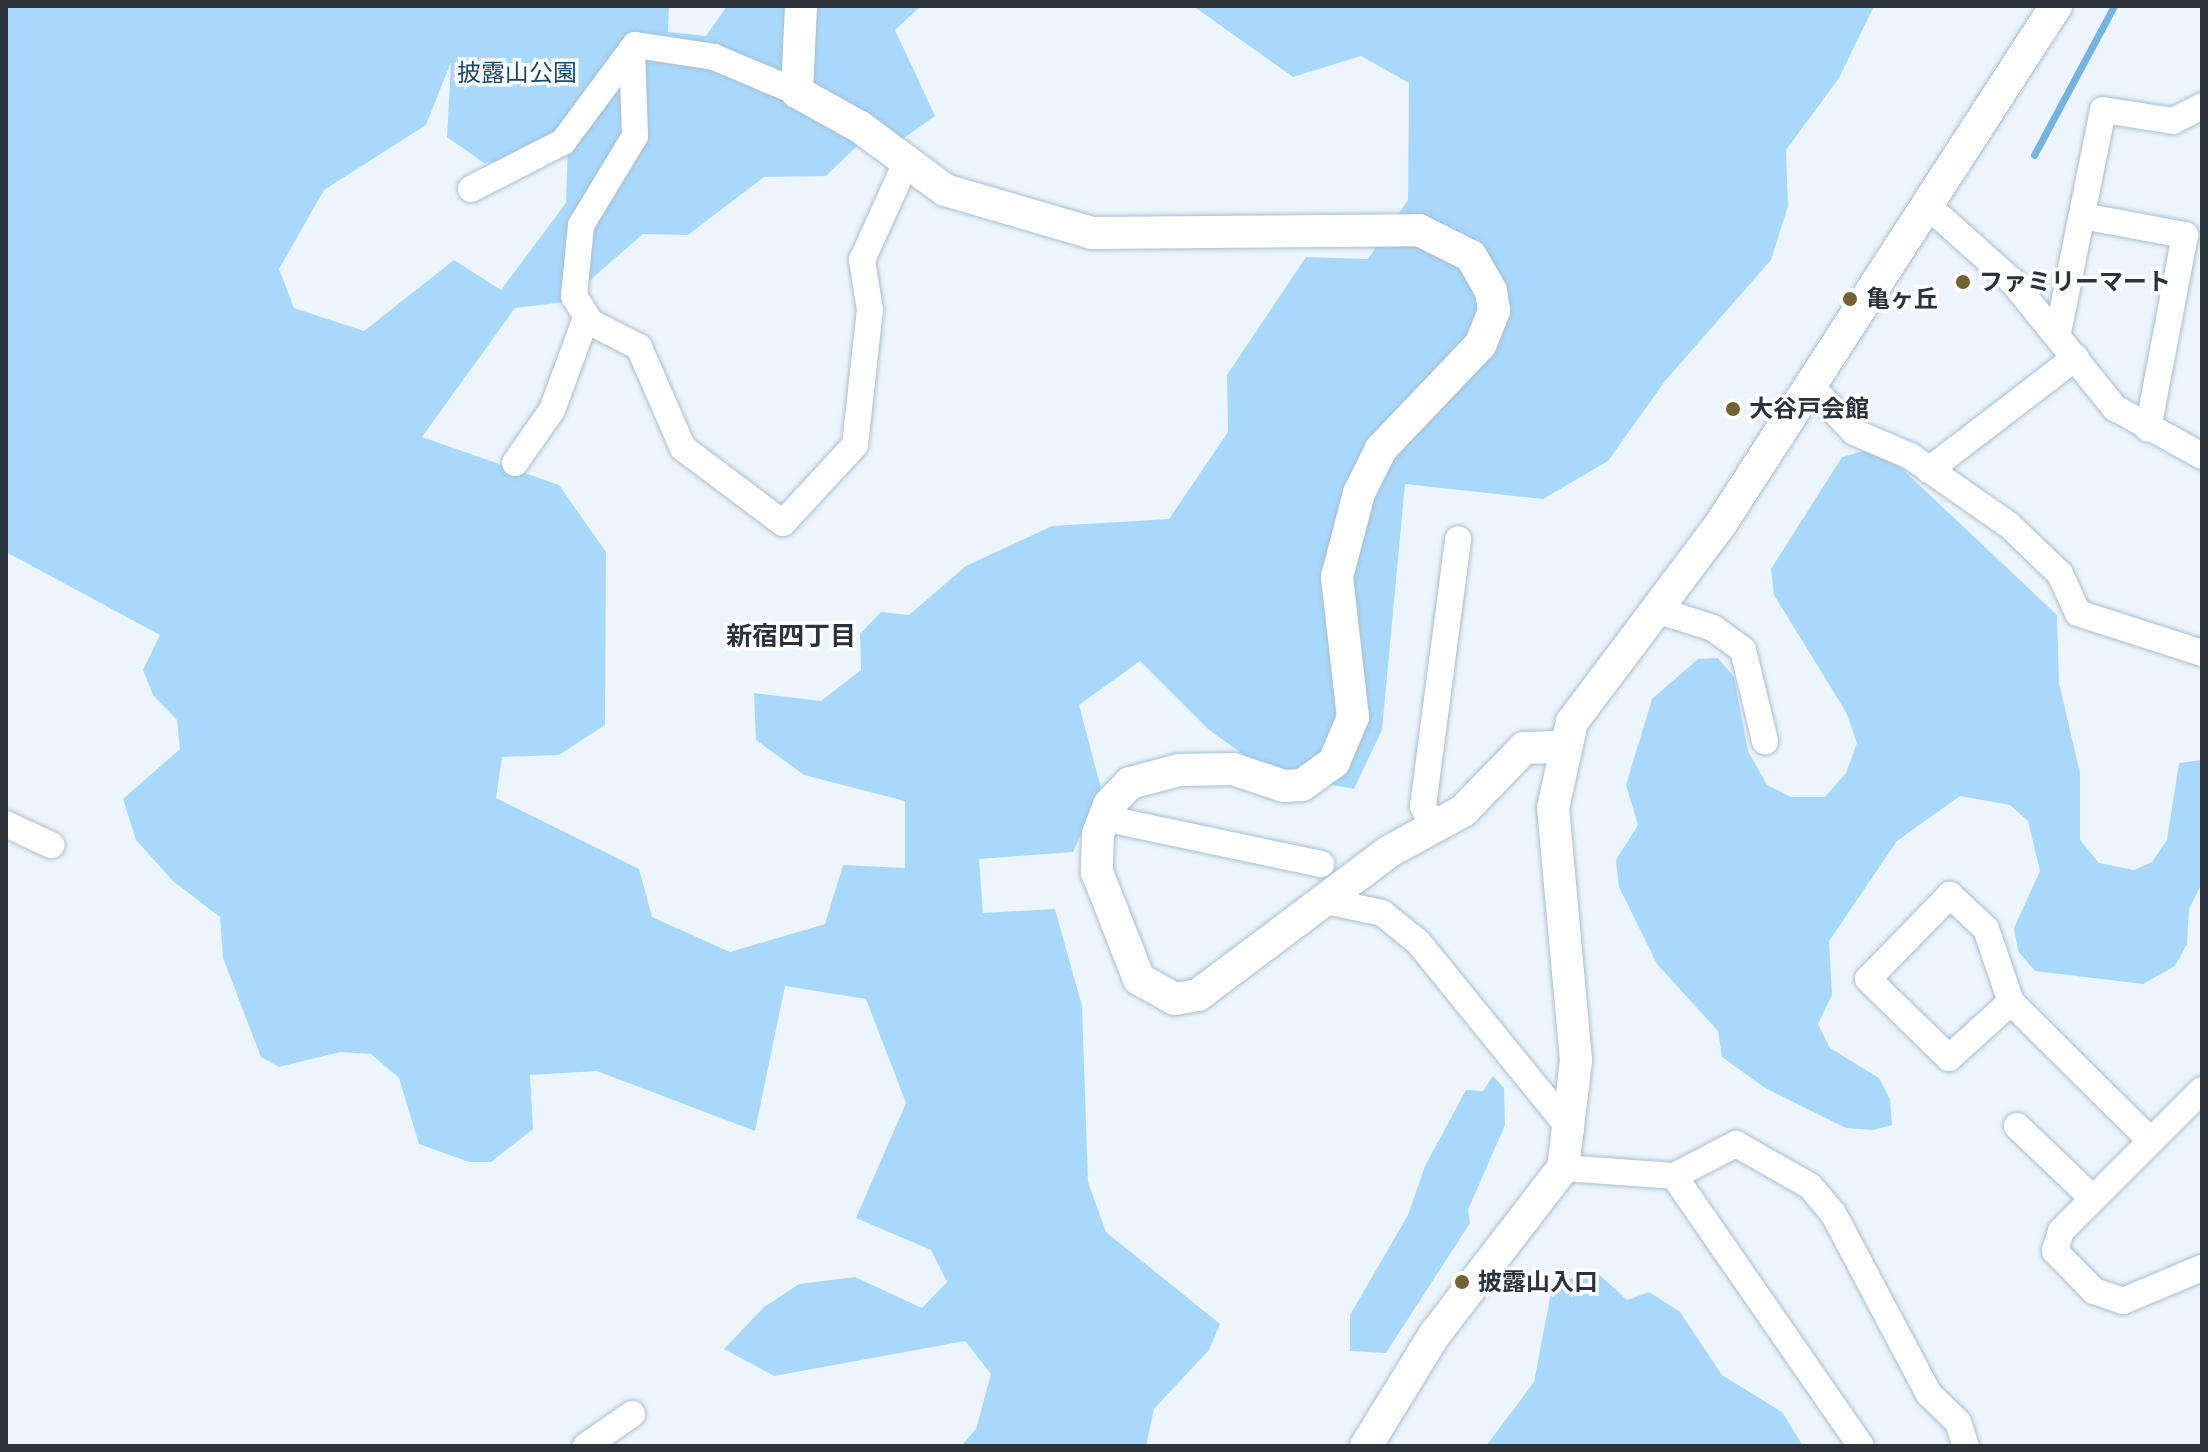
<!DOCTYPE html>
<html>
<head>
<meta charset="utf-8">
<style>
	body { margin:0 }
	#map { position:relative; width:2208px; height:1452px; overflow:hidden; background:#ecf5fc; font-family:"Archivo Narrow","Noto Sans JP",sans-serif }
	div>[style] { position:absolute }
	.green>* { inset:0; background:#a8d9fd }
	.stream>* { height:7px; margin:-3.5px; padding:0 3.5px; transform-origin:3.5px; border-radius:3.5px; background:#72b4e3 }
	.roads { filter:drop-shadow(0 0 2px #a9bfcf) drop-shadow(0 0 2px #a9bfcf) }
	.minor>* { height:26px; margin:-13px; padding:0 13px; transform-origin:13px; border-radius:13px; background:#fff }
	.tertiary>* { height:32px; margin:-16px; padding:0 16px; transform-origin:16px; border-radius:16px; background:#fff }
	.dots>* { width:22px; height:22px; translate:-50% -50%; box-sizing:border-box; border:4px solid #fff; border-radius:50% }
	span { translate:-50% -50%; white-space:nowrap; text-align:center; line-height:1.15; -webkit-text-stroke:7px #fff; paint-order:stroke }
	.park-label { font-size:24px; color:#164969 }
	.poi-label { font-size:24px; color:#2b343a; font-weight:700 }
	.left { translate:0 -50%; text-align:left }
	.neighbourhood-label { font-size:26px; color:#2b343a; font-weight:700 }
	.frame { position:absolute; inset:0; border:8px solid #2b343a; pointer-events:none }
</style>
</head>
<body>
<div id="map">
	<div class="green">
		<i style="clip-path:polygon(evenodd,6px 6px,669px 6px,668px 32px,706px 36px,727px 6px,921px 6px,895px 30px,935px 116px,904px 138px,860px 143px,826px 176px,764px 177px,688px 235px,643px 234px,565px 302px,515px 308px,422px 437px,559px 485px,606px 552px,605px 725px,559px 755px,502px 757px,496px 798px,639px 869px,652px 917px,730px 952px,825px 924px,843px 865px,905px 868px,905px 801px,804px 775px,756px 740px,754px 693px,821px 701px,861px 670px,860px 634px,881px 612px,909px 615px,966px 566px,1052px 526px,1169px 519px,1228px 432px,1227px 375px,1306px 257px,1368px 259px,1408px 200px,1409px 83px,1361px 56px,1293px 77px,1193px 6px,1874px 6px,1839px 78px,1786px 150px,1788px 206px,1771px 260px,1665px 381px,1608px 461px,1543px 499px,1405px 484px,1382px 730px,1354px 789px,1268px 773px,1208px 729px,1140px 661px,1079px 705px,1101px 788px,1073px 852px,979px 859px,983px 913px,1055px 909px,1082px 1006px,1088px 1182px,1106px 1232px,1220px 1324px,1209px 1350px,1154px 1409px,1146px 1446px,961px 1446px,976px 1429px,991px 1374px,965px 1341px,774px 1376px,724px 1349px,764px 1307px,799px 1284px,855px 1277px,922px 1308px,947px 1282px,931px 1250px,856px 1218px,906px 1103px,866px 999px,785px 986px,755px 1131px,597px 1071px,530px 1075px,533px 1129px,491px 1162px,469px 1162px,419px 1144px,399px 1078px,371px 1054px,340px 1052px,279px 1067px,261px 1057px,223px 958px,220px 917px,173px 881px,136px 840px,123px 799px,180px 749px,177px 720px,153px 695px,143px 670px,160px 635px,6px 552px,6px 6px,451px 62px,447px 137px,484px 163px,511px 161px,552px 139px,569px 114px,566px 203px,501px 290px,454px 260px,364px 331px,294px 308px,279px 269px,324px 190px,426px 125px,451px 62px)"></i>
		<i style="clip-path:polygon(1863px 451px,1899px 466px,2057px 615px,2059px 683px,2080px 773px,2080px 840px,2099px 863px,2134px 870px,2152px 862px,2167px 840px,2179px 763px,2202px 760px,2202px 883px,2189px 909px,2187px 944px,2175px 966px,2143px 984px,2035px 971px,2018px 951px,2014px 928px,2040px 871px,2028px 821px,2010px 805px,1960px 796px,1897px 841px,1829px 941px,1832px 995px,1818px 1024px,1830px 1048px,1879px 1078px,1890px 1099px,1892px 1125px,1873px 1130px,1846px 1128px,1765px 1088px,1722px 1057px,1718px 1031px,1657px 964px,1619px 887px,1616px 860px,1638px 825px,1626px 785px,1652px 699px,1698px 659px,1718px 658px,1734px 677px,1748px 751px,1767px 785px,1791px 797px,1825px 797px,1846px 773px,1857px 743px,1846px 712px,1774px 595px,1771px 569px,1842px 457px)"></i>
		<i style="clip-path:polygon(1493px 1076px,1504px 1088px,1505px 1125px,1468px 1210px,1470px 1223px,1386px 1353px,1350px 1351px,1350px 1315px,1408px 1215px,1425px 1166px,1466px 1090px,1483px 1091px)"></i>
		<i style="clip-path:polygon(1592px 1268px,1627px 1300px,1649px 1292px,1680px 1312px,1722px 1375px,1782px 1412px,1803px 1446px,1486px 1446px,1534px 1382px,1552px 1288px)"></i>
	</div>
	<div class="stream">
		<i style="left:2034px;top:155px;width:169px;rotate:-61.8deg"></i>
	</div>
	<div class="roads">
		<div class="minor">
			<i style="left:632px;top:49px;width:87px;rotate:88deg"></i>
			<i style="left:635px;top:136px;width:104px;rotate:121.2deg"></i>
			<i style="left:581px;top:225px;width:71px;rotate:95.6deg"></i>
			<i style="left:574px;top:296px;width:31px;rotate:58deg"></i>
			<i style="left:590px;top:322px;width:55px;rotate:27deg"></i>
			<i style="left:639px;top:347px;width:110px;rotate:66.5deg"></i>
			<i style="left:683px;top:448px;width:125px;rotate:36.9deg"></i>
			<i style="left:783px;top:523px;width:106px;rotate:-47.3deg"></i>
			<i style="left:855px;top:445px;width:136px;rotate:-83.7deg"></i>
			<i style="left:870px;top:310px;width:51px;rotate:-99.1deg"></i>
			<i style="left:862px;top:260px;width:109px;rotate:-65.6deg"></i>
			<i style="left:471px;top:189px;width:103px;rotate:-27.1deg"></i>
			<i style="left:563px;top:142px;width:121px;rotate:-53.4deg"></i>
			<i style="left:635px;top:45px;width:80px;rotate:8.6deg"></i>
			<i style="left:714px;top:57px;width:90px;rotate:22.9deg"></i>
			<i style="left:1928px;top:206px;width:113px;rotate:41.8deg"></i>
			<i style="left:2012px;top:281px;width:164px;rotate:51deg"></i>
			<i style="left:2115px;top:408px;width:99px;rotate:28.9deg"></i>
			<i style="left:2082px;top:216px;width:105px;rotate:10.5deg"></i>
			<i style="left:2185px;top:235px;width:197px;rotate:100.8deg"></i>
			<i style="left:2058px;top:333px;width:227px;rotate:-78.6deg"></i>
			<i style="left:2103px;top:110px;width:71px;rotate:8.9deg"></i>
			<i style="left:2173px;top:121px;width:33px;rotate:-27deg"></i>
			<i style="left:1810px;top:385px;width:64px;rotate:46.9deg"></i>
			<i style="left:1854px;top:432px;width:61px;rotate:23.2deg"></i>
			<i style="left:1910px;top:456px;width:121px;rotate:34.9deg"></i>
			<i style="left:2009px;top:525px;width:71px;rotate:43.9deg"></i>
			<i style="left:2060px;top:574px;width:43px;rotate:65.2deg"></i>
			<i style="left:2078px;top:613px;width:130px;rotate:17.9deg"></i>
			<i style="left:515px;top:463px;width:65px;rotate:-55.1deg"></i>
			<i style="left:552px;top:410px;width:98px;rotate:-69.7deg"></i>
			<i style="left:1929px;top:470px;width:185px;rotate:-37.5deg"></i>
			<i style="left:1660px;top:611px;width:56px;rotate:17.8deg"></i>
			<i style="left:1713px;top:628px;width:37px;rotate:36deg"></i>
			<i style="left:1743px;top:650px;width:94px;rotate:76.4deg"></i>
			<i style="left:1103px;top:818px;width:223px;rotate:11.9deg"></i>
			<i style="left:6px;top:824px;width:50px;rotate:25deg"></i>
			<i style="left:1434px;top:827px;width:24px;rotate:-118deg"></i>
			<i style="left:1423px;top:806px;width:269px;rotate:-82.5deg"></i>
			<i style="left:1321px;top:900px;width:62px;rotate:12deg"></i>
			<i style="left:1382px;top:913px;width:46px;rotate:38.9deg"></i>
			<i style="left:1418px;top:942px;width:242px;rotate:50.9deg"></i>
			<i style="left:2011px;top:1002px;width:77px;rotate:-108.9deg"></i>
			<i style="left:1986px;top:929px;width:50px;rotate:-136.6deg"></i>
			<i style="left:1950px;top:895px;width:117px;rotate:134.3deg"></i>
			<i style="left:1868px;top:979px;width:113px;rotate:44.3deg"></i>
			<i style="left:1949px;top:1058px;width:84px;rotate:-42.1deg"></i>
			<i style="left:2011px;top:1002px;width:196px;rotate:44.8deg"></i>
			<i style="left:2202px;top:1090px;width:199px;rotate:135deg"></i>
			<i style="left:2061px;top:1231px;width:21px;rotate:107deg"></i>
			<i style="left:2055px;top:1251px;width:56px;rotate:45.7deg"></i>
			<i style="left:2094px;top:1291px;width:31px;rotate:19deg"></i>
			<i style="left:2123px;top:1301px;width:86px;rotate:-22.7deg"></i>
			<i style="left:2017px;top:1126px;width:104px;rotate:43.8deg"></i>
			<i style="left:1563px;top:1168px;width:111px;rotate:4.1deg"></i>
			<i style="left:1674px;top:1176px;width:328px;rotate:55.3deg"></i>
			<i style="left:1674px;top:1176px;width:70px;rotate:-27.3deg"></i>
			<i style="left:1736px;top:1144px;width:85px;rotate:29.6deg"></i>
			<i style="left:1810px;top:1186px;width:35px;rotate:50deg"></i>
			<i style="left:1833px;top:1213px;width:205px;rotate:62.1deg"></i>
			<i style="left:1929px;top:1394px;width:40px;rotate:44deg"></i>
			<i style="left:1958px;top:1422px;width:25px;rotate:72deg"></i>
			<i style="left:586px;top:1446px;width:56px;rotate:-34.8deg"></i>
		</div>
		<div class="tertiary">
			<i style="left:801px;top:6px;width:86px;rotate:92.7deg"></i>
			<i style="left:797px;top:92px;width:72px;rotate:29.1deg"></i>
			<i style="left:860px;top:127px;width:106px;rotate:36.5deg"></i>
			<i style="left:945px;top:190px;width:153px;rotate:16.3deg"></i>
			<i style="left:1092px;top:233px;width:327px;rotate:-0.5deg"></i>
			<i style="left:1419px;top:230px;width:58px;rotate:26.6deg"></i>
			<i style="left:1471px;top:256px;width:40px;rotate:60.3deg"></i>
			<i style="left:1491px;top:291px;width:20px;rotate:81deg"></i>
			<i style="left:1494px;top:311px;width:37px;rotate:112deg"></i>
			<i style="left:1480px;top:345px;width:144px;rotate:133.6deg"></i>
			<i style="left:1381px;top:449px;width:49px;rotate:116.6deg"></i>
			<i style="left:1359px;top:493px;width:87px;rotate:104.7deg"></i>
			<i style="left:1337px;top:577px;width:141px;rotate:83.5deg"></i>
			<i style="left:1353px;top:717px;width:49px;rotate:112.9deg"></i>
			<i style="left:1334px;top:762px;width:39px;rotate:144deg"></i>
			<i style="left:1302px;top:785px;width:18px;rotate:177deg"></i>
			<i style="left:1284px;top:786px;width:54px;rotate:-161.6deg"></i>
			<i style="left:1233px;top:769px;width:54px;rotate:178.9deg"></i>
			<i style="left:1179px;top:770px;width:51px;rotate:165.1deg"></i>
			<i style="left:1130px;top:783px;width:30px;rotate:134deg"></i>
			<i style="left:1109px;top:805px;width:31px;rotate:111deg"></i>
			<i style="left:1098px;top:834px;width:38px;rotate:92deg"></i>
			<i style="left:1097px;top:872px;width:115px;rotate:68.6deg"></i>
			<i style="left:1139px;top:979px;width:41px;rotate:29.1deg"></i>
			<i style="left:1175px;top:999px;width:23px;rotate:-10deg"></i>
			<i style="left:1198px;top:995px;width:240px;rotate:-36.9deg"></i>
			<i style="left:1390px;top:851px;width:83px;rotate:-28.7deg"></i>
			<i style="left:1463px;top:811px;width:88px;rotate:-45.9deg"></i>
			<i style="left:1524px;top:748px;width:38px;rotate:-2deg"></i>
			<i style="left:1366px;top:1446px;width:132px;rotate:-58.4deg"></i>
			<i style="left:1435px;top:1334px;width:210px;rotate:-52.4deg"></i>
			<i style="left:1563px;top:1168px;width:109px;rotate:-83.1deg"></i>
			<i style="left:1576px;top:1060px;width:253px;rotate:-95.2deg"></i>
			<i style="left:1553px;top:808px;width:88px;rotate:-77.5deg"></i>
			<i style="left:1572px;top:722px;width:250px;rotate:-53.1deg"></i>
			<i style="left:1722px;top:522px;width:615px;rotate:-57.09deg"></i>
		</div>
	</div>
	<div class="dots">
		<i style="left:1963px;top:282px;background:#736533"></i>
		<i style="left:1850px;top:299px;background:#736533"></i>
		<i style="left:1733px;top:409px;background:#736533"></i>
		<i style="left:1462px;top:1282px;background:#736533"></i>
	</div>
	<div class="park-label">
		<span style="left:517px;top:73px">披露山公園</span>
	</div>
	<div class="poi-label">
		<span class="left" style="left:1979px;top:282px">ファミリーマート</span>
		<span class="left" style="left:1866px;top:299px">亀ヶ丘</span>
		<span class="left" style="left:1749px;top:409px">大谷戸会館</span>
		<span class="left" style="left:1478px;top:1282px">披露山入口</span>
	</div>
	<div class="neighbourhood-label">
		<span style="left:791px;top:636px">新宿四丁目</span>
	</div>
	<div class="frame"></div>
</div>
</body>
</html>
